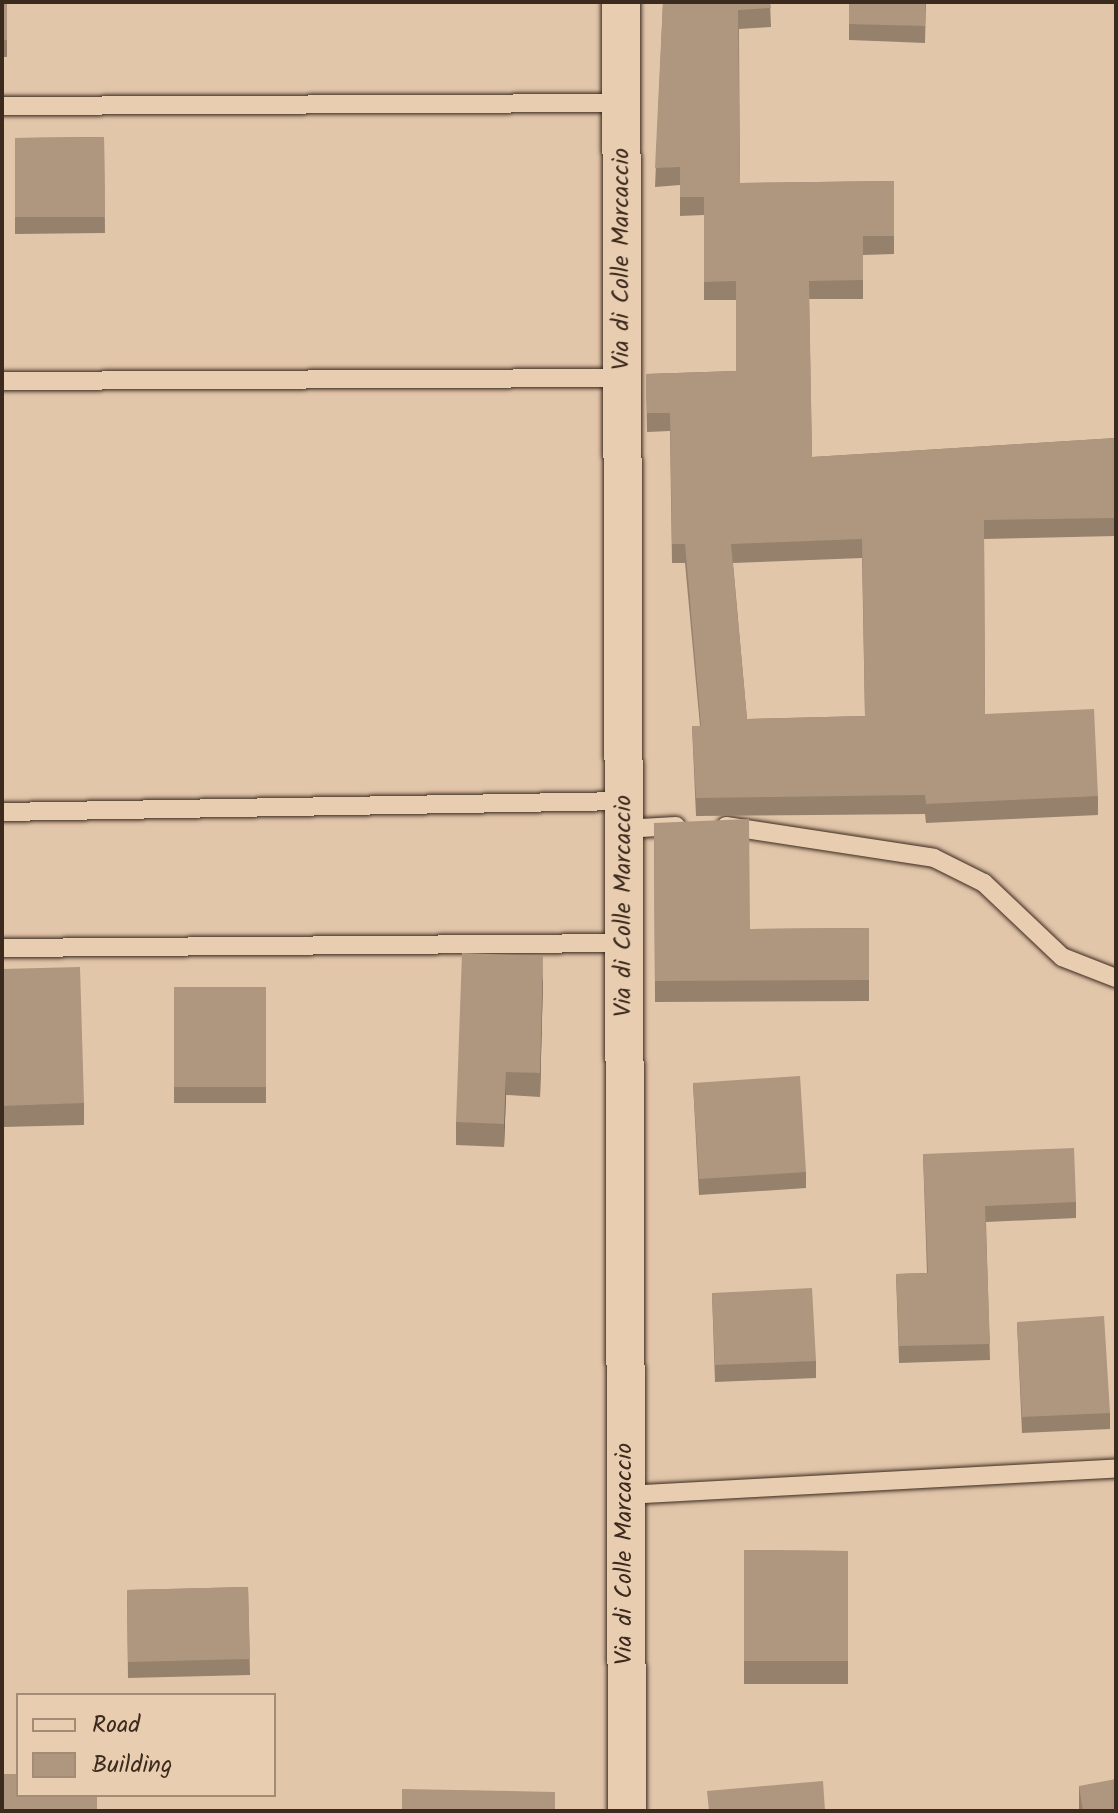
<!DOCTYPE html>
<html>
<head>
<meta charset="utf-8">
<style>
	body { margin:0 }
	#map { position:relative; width:1118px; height:1813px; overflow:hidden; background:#e2c6aa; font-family:Kalam,sans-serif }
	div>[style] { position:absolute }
	.roads { filter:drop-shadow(0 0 2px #3b2a1e) drop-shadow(0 0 2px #3b2a1e) }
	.service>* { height:18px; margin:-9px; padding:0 9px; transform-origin:9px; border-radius:9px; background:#e9cdb0 }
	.minor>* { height:38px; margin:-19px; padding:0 19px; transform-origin:19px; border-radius:19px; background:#e9cdb0 }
	.wall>* { inset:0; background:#96816d }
	.shaded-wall>* { inset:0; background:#7a6959 }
	.building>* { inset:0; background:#ae967f }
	span { translate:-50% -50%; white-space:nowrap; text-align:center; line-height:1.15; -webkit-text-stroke:7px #e9cdb0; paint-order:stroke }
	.street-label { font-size:24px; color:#3b2a1e }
	.frame { position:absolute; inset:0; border:4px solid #3b2a1e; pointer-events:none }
	.legend { position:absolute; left:16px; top:1693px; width:260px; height:104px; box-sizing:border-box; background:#e9cdb0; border:2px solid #a38c76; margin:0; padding:10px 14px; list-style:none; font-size:24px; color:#3b2a1e }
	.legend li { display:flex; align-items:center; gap:16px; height:40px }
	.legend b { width:40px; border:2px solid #a38c76 }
</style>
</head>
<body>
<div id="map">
	<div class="roads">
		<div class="service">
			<i style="left:2px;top:106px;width:620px;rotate:-0.28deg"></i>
			<i style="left:2px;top:381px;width:620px;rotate:-0.28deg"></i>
			<i style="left:2px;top:812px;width:622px;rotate:-1.01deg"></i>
			<i style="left:726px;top:826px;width:210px;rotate:8.7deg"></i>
			<i style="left:934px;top:858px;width:56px;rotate:26.6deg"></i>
			<i style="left:984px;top:883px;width:108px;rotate:43.5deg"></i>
			<i style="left:1062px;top:957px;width:58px;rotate:21.3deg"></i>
			<i style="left:623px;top:829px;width:53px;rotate:-3.2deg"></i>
			<i style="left:2px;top:948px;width:622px;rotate:-0.46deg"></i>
			<i style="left:625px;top:1495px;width:492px;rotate:-3.1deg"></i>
		</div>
		<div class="minor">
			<i style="left:621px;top:2px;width:1809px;rotate:89.81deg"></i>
		</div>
	</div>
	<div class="wall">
		<i style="clip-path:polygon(2px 2px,7px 2px,7px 57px,2px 57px)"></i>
		<i style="clip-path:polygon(evenodd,663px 2px,770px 2px,771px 27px,739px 29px,740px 183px,894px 181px,894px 254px,863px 255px,863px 299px,809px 299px,812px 457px,1116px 438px,1116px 536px,984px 539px,985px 714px,1098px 796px,1098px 815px,926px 823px,925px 814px,696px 816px,692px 726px,700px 726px,685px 563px,672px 563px,670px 431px,647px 432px,646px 374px,736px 371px,736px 300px,704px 300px,704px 215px,680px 216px,680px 185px,655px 187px,663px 2px,862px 558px,865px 716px,747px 719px,733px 563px,862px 558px)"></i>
		<i style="clip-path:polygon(849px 2px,926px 2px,925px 43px,849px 40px)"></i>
		<i style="clip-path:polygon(104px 137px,105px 233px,15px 234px,15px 138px)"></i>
		<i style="clip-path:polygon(654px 823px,750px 929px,869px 928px,869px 1001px,655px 1002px)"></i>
		<i style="clip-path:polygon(2px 969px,84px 1103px,84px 1125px,2px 1127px)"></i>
		<i style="clip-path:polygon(543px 979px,540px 1097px,506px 1095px,504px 1147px,456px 1145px,456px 1122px)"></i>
		<i style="clip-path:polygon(174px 987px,266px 987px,266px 1103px,174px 1103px)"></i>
		<i style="clip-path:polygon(693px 1083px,806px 1172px,806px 1188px,699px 1195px)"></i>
		<i style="clip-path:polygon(923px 1154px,1076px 1202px,1076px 1218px,986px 1222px,990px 1360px,899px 1363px,896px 1274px,927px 1273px)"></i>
		<i style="clip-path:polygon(712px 1293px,816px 1361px,816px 1378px,715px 1382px)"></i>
		<i style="clip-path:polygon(1017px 1322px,1110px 1413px,1110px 1429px,1022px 1433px)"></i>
		<i style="clip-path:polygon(744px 1550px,848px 1551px,848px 1684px,744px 1684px)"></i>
		<i style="clip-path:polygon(248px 1587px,250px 1675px,128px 1678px,127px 1590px)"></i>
		<i style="clip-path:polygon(1079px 1786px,1116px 1811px,1079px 1811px)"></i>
	</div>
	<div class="shaded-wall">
		<i style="clip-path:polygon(543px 956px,543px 979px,540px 1097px,540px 1073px)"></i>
		<i style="clip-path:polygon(506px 1072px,506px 1095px,504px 1147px,504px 1124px)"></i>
	</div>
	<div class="building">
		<i style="clip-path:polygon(2px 2px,7px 2px,7px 40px,2px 40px)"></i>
		<i style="clip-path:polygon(evenodd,663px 2px,770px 2px,771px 8px,738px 10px,740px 183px,894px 181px,894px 236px,863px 236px,863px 280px,809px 281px,812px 457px,1116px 438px,1116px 518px,984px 520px,985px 714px,1094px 709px,1098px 796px,926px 804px,925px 795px,696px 798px,692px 726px,701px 726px,685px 544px,672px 544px,670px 413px,647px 413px,646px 374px,736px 371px,736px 281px,704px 282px,704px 197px,680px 197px,680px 167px,655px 168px,663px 2px,862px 539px,865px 716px,747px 719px,731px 544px,862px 539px)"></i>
		<i style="clip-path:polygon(849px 2px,925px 2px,925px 26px,849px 24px)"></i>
		<i style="clip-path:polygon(104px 137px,105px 217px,15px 217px,15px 138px)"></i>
		<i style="clip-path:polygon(749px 819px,750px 929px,869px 928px,869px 980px,655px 981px,654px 823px)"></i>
		<i style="clip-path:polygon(462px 953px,543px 956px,540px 1073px,506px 1072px,504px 1124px,456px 1122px)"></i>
		<i style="clip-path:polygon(80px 967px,84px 1103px,2px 1106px,2px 969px)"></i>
		<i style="clip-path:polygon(174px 987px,266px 987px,266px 1087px,174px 1087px)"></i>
		<i style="clip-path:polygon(800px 1076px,806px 1172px,699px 1179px,693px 1083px)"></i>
		<i style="clip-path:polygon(1074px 1148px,1076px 1202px,985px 1206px,990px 1344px,899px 1346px,896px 1274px,928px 1273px,923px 1154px)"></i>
		<i style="clip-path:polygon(812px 1288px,816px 1361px,715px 1365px,712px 1293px)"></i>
		<i style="clip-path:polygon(1104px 1316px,1110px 1413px,1022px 1417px,1017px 1322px)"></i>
		<i style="clip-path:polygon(744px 1550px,848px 1551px,848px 1661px,744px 1661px)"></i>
		<i style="clip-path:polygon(248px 1587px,250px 1659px,128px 1662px,127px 1590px)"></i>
		<i style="clip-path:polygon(2px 1774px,18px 1774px,18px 1795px,97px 1795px,97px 1811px,2px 1811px)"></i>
		<i style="clip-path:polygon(1116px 1779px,1116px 1811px,1083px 1811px,1079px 1786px)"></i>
		<i style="clip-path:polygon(823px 1781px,825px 1811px,709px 1811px,707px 1791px)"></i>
		<i style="clip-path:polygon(402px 1789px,555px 1792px,555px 1811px,402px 1811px)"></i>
	</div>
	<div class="street-label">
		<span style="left:622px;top:259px;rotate:-90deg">Via di Colle Marcaccio</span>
		<span style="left:624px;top:906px;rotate:-90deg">Via di Colle Marcaccio</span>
		<span style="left:625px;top:1554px;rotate:-90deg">Via di Colle Marcaccio</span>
	</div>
	<div class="frame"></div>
	<ul class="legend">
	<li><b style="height:10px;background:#e9cdb0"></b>Road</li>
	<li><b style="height:22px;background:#ae967f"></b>Building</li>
	</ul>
</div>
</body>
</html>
